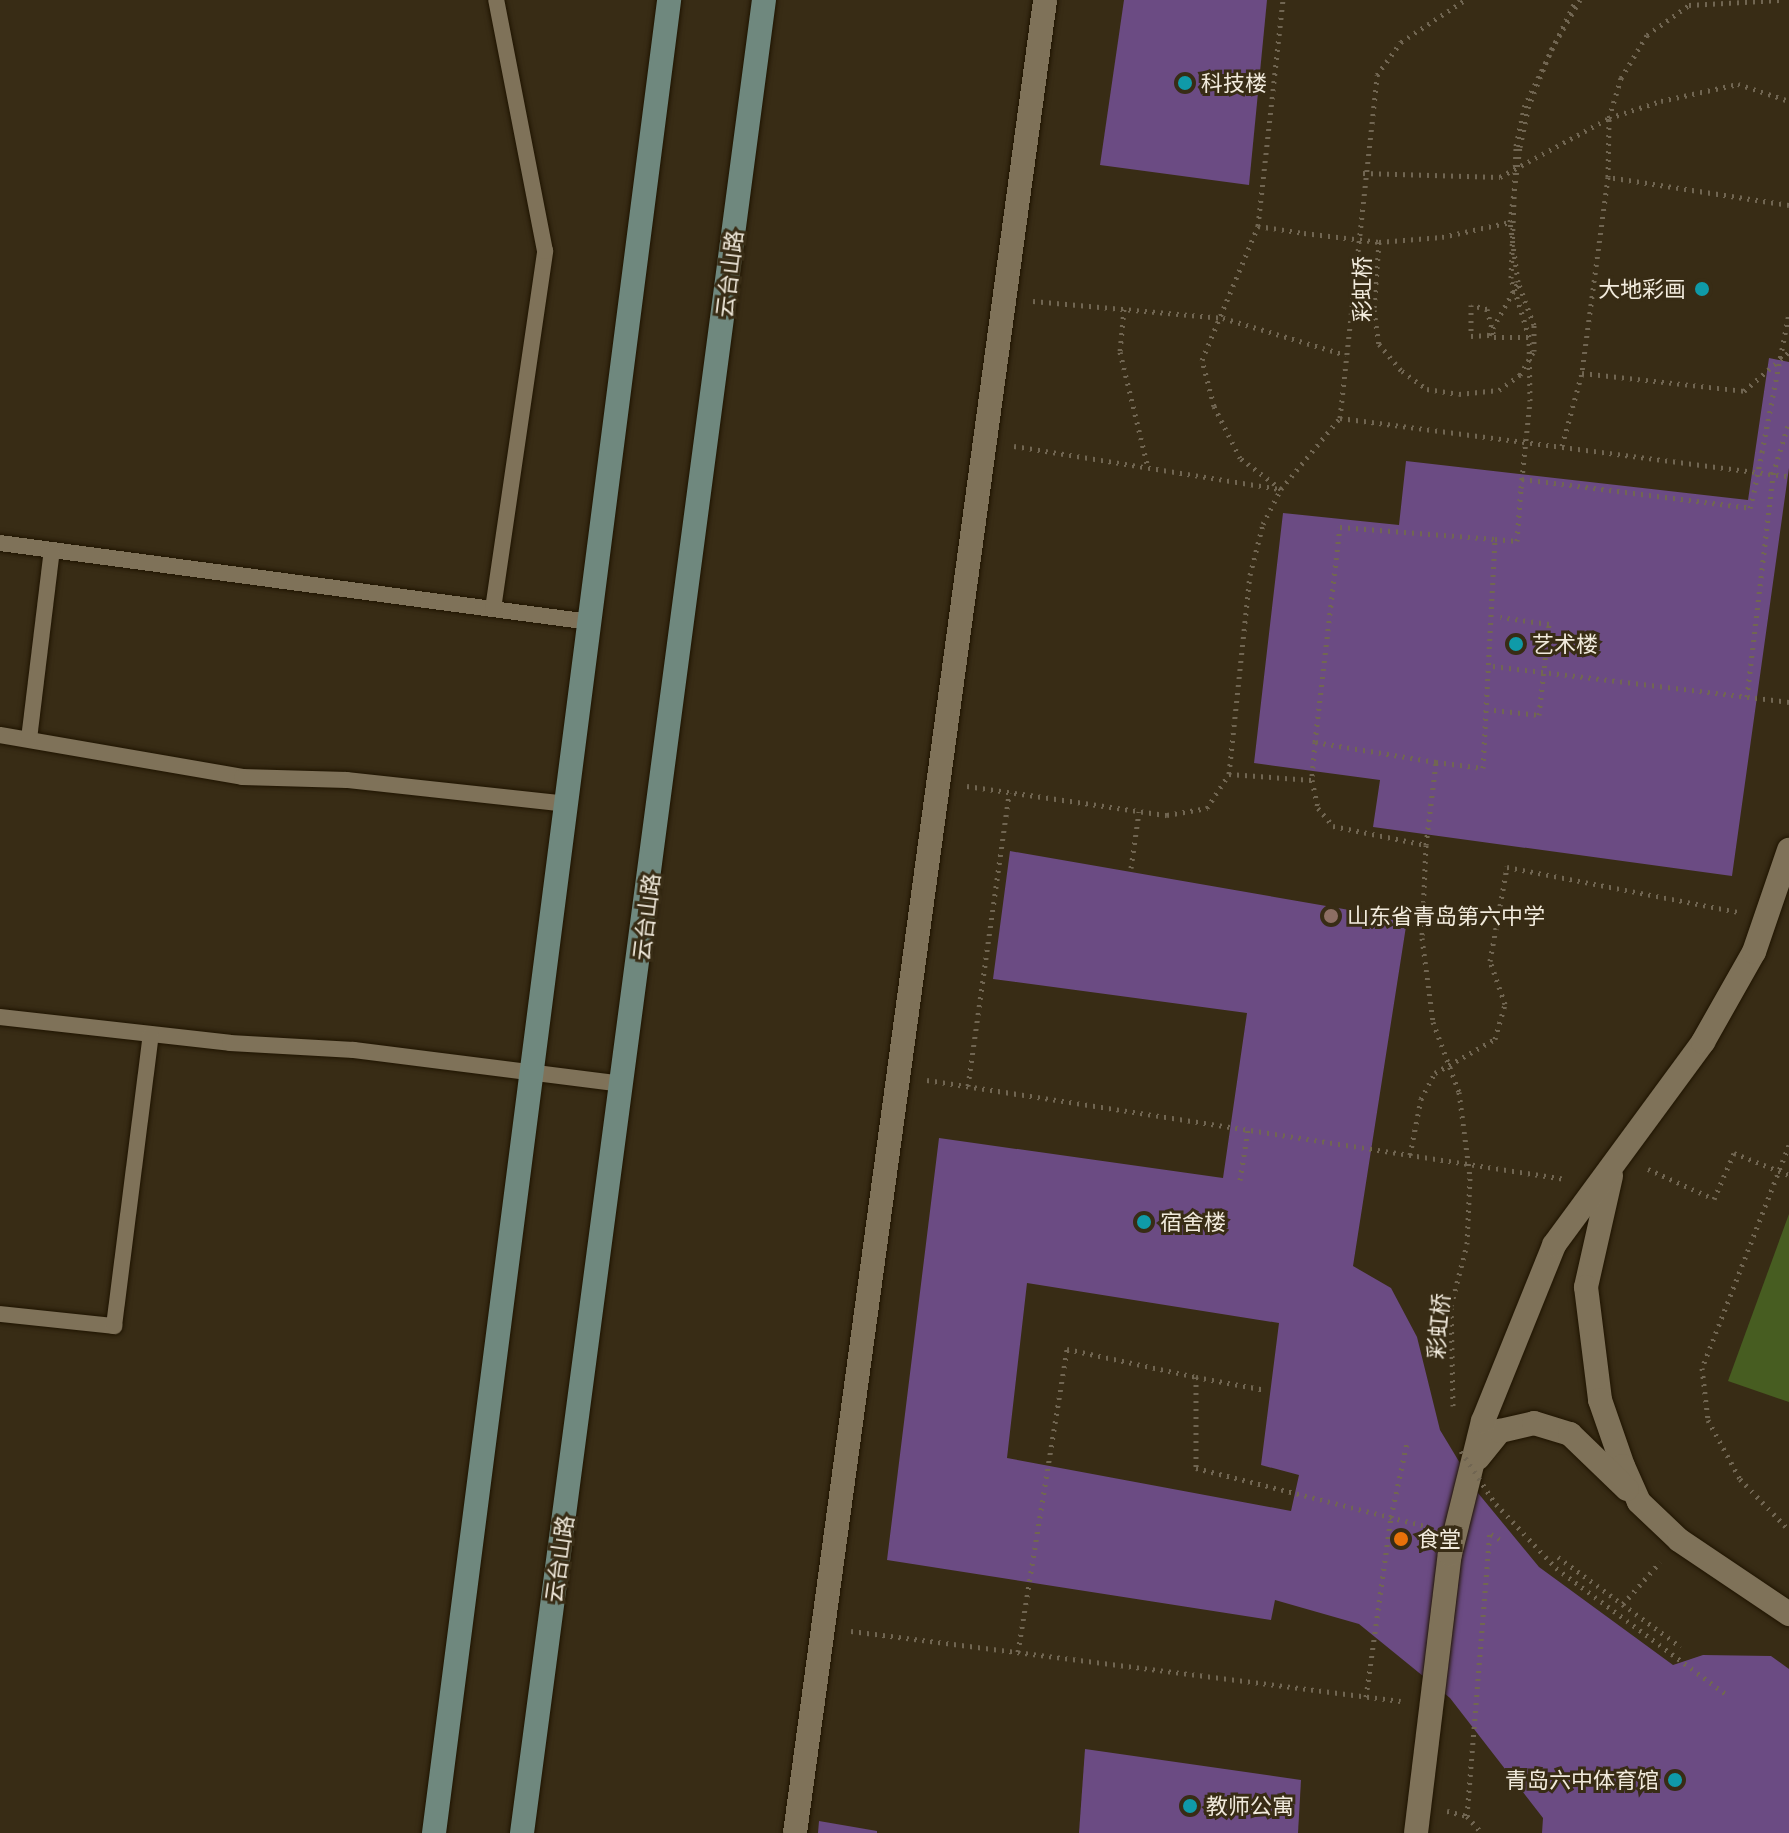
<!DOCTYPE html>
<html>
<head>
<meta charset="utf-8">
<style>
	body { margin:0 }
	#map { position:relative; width:1789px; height:1833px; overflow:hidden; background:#382c15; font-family:Barlow,"Noto Sans SC",sans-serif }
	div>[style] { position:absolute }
	.green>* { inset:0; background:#475d21 }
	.building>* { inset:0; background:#6b4b83 }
	.path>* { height:5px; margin-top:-2.5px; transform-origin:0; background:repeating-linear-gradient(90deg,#716652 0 2px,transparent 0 8px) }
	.roads { filter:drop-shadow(0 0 2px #1f1401) drop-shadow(0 0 2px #1f1401) }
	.lane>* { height:16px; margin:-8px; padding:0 8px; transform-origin:8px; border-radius:8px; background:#7f7259 }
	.street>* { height:24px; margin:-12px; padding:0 12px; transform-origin:12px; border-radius:12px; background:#7f7259 }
	.secondary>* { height:24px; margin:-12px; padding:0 12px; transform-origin:12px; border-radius:12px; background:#6f887e }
	.path-bridge>* { height:5px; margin-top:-2.5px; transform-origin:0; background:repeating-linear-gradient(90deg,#716652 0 2px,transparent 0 8px) }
	.dots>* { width:22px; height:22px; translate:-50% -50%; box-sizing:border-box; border:4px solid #382c15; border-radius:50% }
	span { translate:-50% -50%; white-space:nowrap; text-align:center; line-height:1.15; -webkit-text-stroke:6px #382c15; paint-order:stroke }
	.poi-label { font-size:22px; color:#f1eadc }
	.left { translate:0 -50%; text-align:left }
	.right { translate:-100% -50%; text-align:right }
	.street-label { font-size:22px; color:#f1eadc }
</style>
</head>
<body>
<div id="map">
	<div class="green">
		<i style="clip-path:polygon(1789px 1214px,1789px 1402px,1728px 1381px)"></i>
	</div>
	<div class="building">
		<i style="clip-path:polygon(1124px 0,1267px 0,1249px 185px,1100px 165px)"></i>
		<i style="clip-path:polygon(1769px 358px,1789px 362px,1789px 468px,1732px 876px,1373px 827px,1380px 780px,1254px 763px,1283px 513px,1399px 525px,1406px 461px,1748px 500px)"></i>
		<i style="clip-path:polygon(evenodd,1010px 851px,1407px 920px,1353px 1266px,1391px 1288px,1417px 1337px,1440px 1430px,1478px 1493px,1539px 1567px,1673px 1665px,1703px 1655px,1771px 1656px,1789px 1669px,1789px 1833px,1542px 1833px,1543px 1818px,1450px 1698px,1359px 1624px,1275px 1600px,1271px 1620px,887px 1560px,939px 1138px,1223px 1178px,1247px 1013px,993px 979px,1010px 851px,1027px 1283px,1279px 1323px,1261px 1465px,1299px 1475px,1291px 1511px,1007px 1458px,1027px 1283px)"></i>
		<i style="clip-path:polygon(1085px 1749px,1301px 1780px,1298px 1833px,1079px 1833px)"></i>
		<i style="clip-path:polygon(819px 1821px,877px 1831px,877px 1833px,818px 1833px)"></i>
	</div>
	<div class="path">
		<i style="left:1363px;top:173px;width:137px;rotate:1.7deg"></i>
		<i style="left:1500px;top:177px;width:124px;rotate:-28.4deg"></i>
		<i style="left:1609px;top:118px;width:55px;rotate:-18.1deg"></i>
		<i style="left:1661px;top:101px;width:79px;rotate:-12.4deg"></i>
		<i style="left:1738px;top:84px;width:54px;rotate:18.4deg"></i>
		<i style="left:1608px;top:177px;width:59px;rotate:-89deg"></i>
		<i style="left:1609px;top:118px;width:42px;rotate:-73.3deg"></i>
		<i style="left:1621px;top:78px;width:50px;rotate:-58.8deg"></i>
		<i style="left:1647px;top:35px;width:52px;rotate:-35.5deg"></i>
		<i style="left:1689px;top:5px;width:93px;rotate:-3.1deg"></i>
		<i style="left:1789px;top:205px;width:183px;rotate:-171.2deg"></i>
		<i style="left:1608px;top:177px;width:198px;rotate:97.6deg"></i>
		<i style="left:1582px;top:373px;width:163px;rotate:6.3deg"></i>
		<i style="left:1744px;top:391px;width:60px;rotate:-40.9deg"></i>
		<i style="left:1258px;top:226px;width:47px;rotate:8.7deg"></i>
		<i style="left:1379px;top:242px;width:68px;rotate:94.2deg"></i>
		<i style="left:1374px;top:310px;width:34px;rotate:82deg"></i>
		<i style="left:1379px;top:344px;width:35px;rotate:50deg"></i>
		<i style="left:1402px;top:371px;width:31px;rotate:36deg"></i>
		<i style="left:1427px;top:389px;width:32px;rotate:9deg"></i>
		<i style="left:1459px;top:394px;width:40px;rotate:-5.7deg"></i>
		<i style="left:1499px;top:390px;width:26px;rotate:-36deg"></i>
		<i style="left:1520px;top:375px;width:28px;rotate:-60deg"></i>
		<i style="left:1534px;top:351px;width:26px;rotate:-90deg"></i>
		<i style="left:1534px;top:325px;width:46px;rotate:-110.4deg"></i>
		<i style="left:1518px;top:282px;width:61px;rotate:-97.6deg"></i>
		<i style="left:1510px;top:222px;width:76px;rotate:-82.4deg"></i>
		<i style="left:1520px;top:147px;width:40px;rotate:-78deg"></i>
		<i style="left:1528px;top:108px;width:62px;rotate:-68.4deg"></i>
		<i style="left:1551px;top:50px;width:58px;rotate:-59.9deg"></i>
		<i style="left:1033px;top:301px;width:191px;rotate:5.1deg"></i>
		<i style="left:1223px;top:318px;width:128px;rotate:16.7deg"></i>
		<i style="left:1124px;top:309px;width:43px;rotate:95.3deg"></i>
		<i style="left:1120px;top:352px;width:119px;rotate:76.4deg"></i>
		<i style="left:1487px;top:309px;width:16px;rotate:-166deg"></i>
		<i style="left:1471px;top:305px;width:31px;rotate:90deg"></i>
		<i style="left:1471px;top:336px;width:18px;rotate:-3deg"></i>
		<i style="left:1489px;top:335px;width:60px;rotate:-60.9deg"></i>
		<i style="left:1494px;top:337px;width:35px"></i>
		<i style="left:1340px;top:418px;width:453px;rotate:7.4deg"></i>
		<i style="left:1014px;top:446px;width:269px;rotate:9.2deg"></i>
		<i style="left:1562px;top:446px;width:76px;rotate:-74.7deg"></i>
		<i style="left:1762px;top:452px;width:142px;rotate:-79deg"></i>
		<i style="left:1281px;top:489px;width:51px;rotate:-142.9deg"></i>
		<i style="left:1240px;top:458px;width:58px;rotate:-116.6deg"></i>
		<i style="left:1214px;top:406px;width:48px;rotate:-104.6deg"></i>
		<i style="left:1202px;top:360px;width:145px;rotate:-67.3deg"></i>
		<i style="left:1258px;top:226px;width:227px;rotate:-83.7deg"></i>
		<i style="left:1750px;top:508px;width:16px;rotate:-76deg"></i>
		<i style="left:1517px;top:669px;width:274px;rotate:6.9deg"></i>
		<i style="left:1747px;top:697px;width:225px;rotate:-83.3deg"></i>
		<i style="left:1773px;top:474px;width:54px;rotate:-72.9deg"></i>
		<i style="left:1494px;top:710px;width:45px;rotate:6.3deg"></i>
		<i style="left:1539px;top:715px;width:92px;rotate:-83.7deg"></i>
		<i style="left:1549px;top:624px;width:49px;rotate:-171.9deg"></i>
		<i style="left:1315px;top:742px;width:216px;rotate:-83.4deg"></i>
		<i style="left:1340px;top:527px;width:155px;rotate:4.4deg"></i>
		<i style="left:1436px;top:762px;width:123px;rotate:-170.6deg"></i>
		<i style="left:1315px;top:742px;width:38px;rotate:95deg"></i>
		<i style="left:1312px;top:780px;width:29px;rotate:78deg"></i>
		<i style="left:1318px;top:808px;width:23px;rotate:50deg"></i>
		<i style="left:1333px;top:826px;width:95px;rotate:11.5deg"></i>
		<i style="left:1426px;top:845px;width:84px;rotate:-83.1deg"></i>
		<i style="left:1436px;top:762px;width:47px;rotate:7.3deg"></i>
		<i style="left:1483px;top:768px;width:229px;rotate:-87deg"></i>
		<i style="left:1495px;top:539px;width:22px;rotate:5deg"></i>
		<i style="left:1517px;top:541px;width:53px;rotate:-85.7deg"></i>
		<i style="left:1229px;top:774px;width:83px;rotate:4.1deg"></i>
		<i style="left:967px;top:786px;width:202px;rotate:8.3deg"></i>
		<i style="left:1167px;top:815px;width:41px;rotate:-9.9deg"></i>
		<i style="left:1207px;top:808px;width:40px;rotate:-57.1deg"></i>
		<i style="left:1229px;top:774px;width:200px;rotate:-84deg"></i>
		<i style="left:1250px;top:575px;width:53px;rotate:-75.7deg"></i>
		<i style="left:1263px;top:524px;width:39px;rotate:-63deg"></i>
		<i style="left:1281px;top:489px;width:92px;rotate:-50.3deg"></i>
		<i style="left:1340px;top:418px;width:345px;rotate:-83.8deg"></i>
		<i style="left:1377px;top:75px;width:41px;rotate:-54deg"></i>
		<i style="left:1401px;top:42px;width:77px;rotate:-33.3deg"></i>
		<i style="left:1131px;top:868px;width:57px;rotate:-81.9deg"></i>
		<i style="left:927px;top:1080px;width:646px;rotate:8.82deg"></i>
		<i style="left:968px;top:1086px;width:296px;rotate:-82deg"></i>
		<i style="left:1789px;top:1145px;width:239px;rotate:111.3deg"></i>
		<i style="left:1702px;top:1368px;width:52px;rotate:83.4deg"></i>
		<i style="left:1708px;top:1420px;width:67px;rotate:61.5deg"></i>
		<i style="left:1740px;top:1479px;width:71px;rotate:46.1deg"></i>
		<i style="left:1410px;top:1155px;width:57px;rotate:-78.9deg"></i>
		<i style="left:1421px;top:1099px;width:30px;rotate:-62deg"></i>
		<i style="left:1435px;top:1073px;width:69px;rotate:-29.5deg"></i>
		<i style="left:1495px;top:1039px;width:36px;rotate:-74deg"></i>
		<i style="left:1505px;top:1004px;width:46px;rotate:-109.2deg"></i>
		<i style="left:1490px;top:961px;width:96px;rotate:-79.7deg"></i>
		<i style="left:1507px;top:867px;width:235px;rotate:11deg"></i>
		<i style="left:1648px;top:1169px;width:72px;rotate:24.4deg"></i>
		<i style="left:1714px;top:1199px;width:50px;rotate:-66.5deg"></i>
		<i style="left:1734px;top:1153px;width:59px;rotate:21.8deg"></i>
		<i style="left:1240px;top:1180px;width:51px;rotate:-80.9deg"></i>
		<i style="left:1196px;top:1377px;width:71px;rotate:10.5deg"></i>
		<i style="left:1453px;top:1406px;width:100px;rotate:-91.1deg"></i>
		<i style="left:1451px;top:1306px;width:64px;rotate:-75.5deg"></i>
		<i style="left:1467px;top:1244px;width:67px;rotate:-87.4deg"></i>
		<i style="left:1496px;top:1504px;width:88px;rotate:46.8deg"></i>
		<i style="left:1556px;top:1568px;width:213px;rotate:36.6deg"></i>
		<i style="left:1491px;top:1534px;width:13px;rotate:32deg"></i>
		<i style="left:1558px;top:1557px;width:152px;rotate:36.2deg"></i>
		<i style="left:1623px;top:1604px;width:56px;rotate:-48.6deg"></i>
		<i style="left:851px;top:1631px;width:554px;rotate:7.25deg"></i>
		<i style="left:1018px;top:1652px;width:307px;rotate:-80.8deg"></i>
		<i style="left:1067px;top:1349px;width:132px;rotate:12.2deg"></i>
		<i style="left:1196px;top:1377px;width:91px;rotate:90deg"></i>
		<i style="left:1196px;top:1468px;width:237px;rotate:14.2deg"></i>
		<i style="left:1366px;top:1697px;width:182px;rotate:-82.1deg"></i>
		<i style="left:1391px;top:1517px;width:76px;rotate:-77.8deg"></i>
		<i style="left:1447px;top:1811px;width:21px;rotate:14deg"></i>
		<i style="left:1467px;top:1816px;width:23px;rotate:49deg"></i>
		<i style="left:1467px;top:1816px;width:287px;rotate:-85.4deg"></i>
	</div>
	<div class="roads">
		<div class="lane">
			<i style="left:0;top:543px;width:595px;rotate:7.63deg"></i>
			<i style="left:493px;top:609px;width:362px;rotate:-81.7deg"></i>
			<i style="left:545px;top:251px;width:256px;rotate:-101deg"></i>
			<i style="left:0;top:735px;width:246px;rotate:9.8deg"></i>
			<i style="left:242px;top:777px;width:105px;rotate:1.6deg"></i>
			<i style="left:347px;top:780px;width:221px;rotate:6.2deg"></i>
			<i style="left:29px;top:739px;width:190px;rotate:-83.1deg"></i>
			<i style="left:0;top:1017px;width:231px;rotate:6.4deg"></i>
			<i style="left:230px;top:1043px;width:124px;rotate:3.2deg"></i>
			<i style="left:354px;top:1050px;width:271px;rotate:7.2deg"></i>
			<i style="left:0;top:1314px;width:115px;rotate:6deg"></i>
			<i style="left:114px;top:1326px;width:294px;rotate:-82.8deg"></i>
		</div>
		<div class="street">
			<i style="left:1611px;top:1176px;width:114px;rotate:102.7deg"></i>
			<i style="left:1586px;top:1287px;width:114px;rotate:82.9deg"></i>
			<i style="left:1600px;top:1400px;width:70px;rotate:70.8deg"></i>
			<i style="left:1623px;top:1466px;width:39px;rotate:66deg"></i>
			<i style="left:1639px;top:1502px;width:55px;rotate:43.5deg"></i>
			<i style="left:1679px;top:1540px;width:133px;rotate:33.9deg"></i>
			<i style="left:1478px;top:1458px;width:35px;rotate:-51deg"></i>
			<i style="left:1500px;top:1431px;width:35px;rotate:-13deg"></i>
			<i style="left:1534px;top:1423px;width:38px;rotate:17deg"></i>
			<i style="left:1570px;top:1434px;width:79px;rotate:44deg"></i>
			<i style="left:795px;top:1833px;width:1850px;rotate:-82.23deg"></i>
			<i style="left:1416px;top:1833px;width:281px;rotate:-83.1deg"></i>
			<i style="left:1450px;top:1554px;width:137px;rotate:-76.1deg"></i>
			<i style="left:1483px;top:1421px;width:190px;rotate:-68deg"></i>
			<i style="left:1554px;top:1245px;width:252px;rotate:-53.7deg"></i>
			<i style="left:1703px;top:1042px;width:103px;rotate:-60.5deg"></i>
			<i style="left:1754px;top:952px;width:108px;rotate:-71.1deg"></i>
		</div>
		<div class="secondary">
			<i style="left:434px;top:1833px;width:1848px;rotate:-82.69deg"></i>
			<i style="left:522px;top:1833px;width:1849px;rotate:-82.48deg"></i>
		</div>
	</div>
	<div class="path-bridge">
		<i style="left:1304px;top:233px;width:76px;rotate:6.8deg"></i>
		<i style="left:1379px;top:242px;width:63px;rotate:-4.5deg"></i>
		<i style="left:1442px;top:237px;width:70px;rotate:-12.4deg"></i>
		<i style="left:1487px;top:309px;width:29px;rotate:76deg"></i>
		<i style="left:1522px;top:479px;width:230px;rotate:7.2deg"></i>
		<i style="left:1521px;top:488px;width:87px;rotate:-84.1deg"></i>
		<i style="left:1530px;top:401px;width:64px;rotate:-90.9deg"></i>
		<i style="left:1529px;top:337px;width:62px;rotate:-107deg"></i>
		<i style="left:1511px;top:278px;width:132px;rotate:-87.8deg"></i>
		<i style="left:1516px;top:146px;width:40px;rotate:-78deg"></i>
		<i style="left:1524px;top:107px;width:119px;rotate:-64.1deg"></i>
		<i style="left:1754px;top:492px;width:41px;rotate:-78.7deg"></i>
		<i style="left:1493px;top:666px;width:24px;rotate:7deg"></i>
		<i style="left:1426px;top:845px;width:93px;rotate:92.5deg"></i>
		<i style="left:1422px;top:938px;width:85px;rotate:82.5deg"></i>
		<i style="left:1433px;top:1022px;width:75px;rotate:69.6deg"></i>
		<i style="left:1459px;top:1092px;width:86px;rotate:82.6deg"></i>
		<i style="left:1461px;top:1451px;width:59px;rotate:56.9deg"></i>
	</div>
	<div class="dots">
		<i style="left:1185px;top:83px;background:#0f9aa8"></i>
		<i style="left:1702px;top:289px;background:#0f9aa8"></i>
		<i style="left:1516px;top:644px;background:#0f9aa8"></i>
		<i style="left:1331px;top:916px;background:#8d6e63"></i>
		<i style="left:1144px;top:1222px;background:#0f9aa8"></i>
		<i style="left:1401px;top:1539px;background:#e8710a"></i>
		<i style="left:1675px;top:1780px;background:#0f9aa8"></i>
		<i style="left:1190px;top:1806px;background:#0f9aa8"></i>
	</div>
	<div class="poi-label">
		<span class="left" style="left:1201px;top:83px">科技楼</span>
		<span class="right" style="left:1686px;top:289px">大地彩画</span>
		<span class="left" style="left:1532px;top:644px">艺术楼</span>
		<span class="left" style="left:1347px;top:916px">山东省青岛第六中学</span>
		<span class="left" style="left:1160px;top:1222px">宿舍楼</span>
		<span class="left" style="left:1417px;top:1539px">食堂</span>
		<span class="right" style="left:1659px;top:1780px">青岛六中体育馆</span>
		<span class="left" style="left:1206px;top:1806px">教师公寓</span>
	</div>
	<div class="street-label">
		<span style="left:729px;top:274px;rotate:-83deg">云台山路</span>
		<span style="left:1362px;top:289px;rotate:-90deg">彩虹桥</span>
		<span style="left:646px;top:917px;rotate:-83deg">云台山路</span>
		<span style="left:1438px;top:1326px;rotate:-85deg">彩虹桥</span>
		<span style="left:559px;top:1559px;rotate:-82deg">云台山路</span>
	</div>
</div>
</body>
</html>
